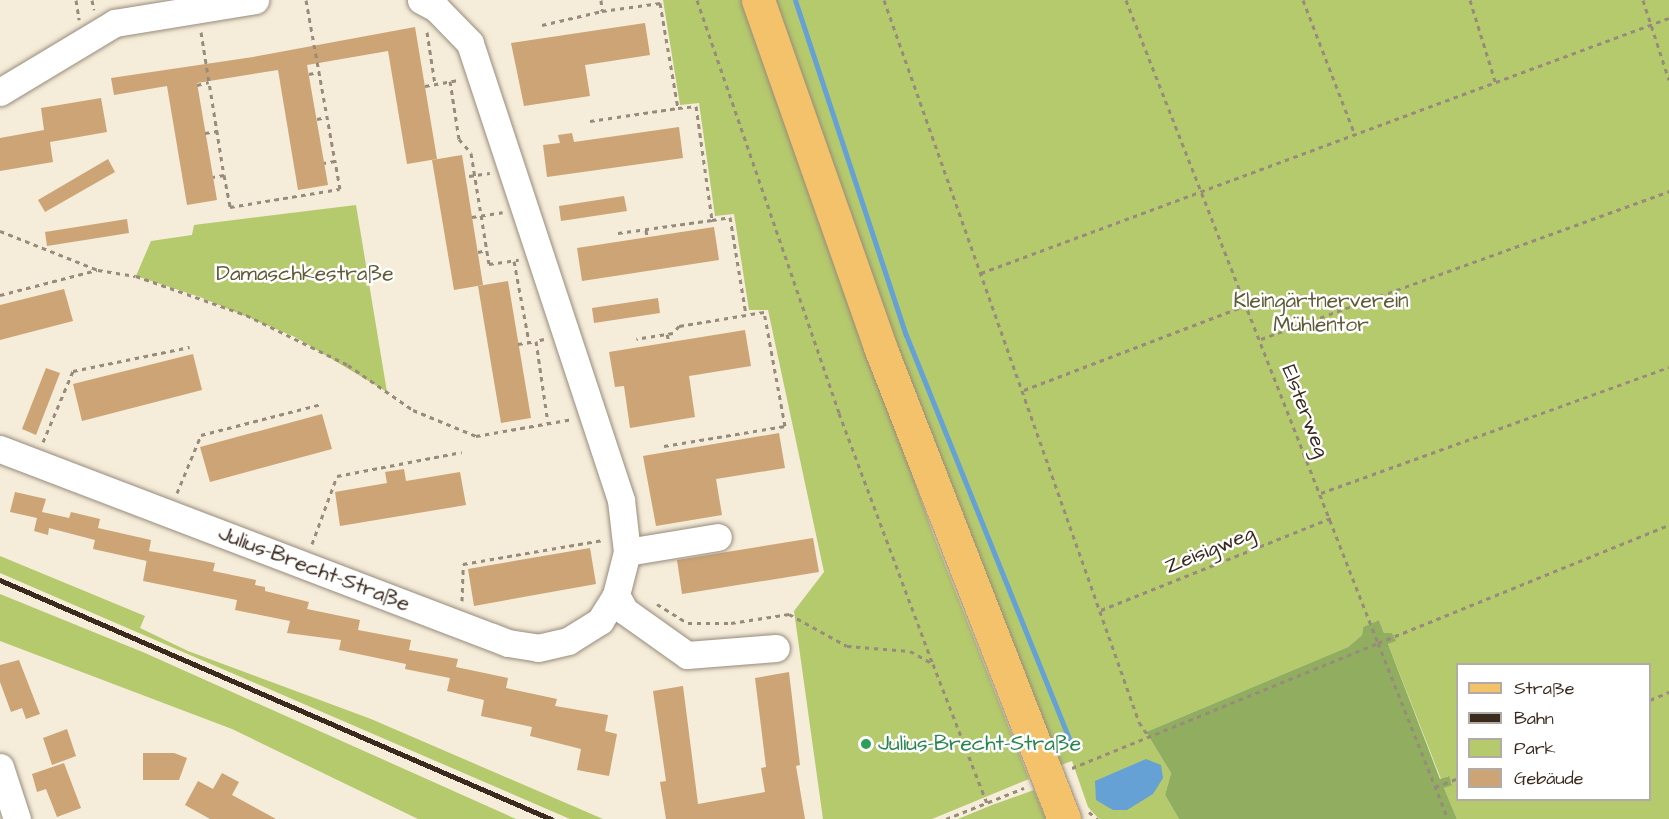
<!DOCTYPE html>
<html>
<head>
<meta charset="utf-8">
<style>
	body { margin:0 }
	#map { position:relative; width:1669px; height:819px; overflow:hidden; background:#f5ecd9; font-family:"Architects Daughter",sans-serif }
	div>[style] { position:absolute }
	.green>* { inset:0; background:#b5c96d }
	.forest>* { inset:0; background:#90ad60 }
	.water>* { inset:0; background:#66a1d6 }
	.stream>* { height:5px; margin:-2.5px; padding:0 2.5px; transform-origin:2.5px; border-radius:2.5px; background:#66a1d6 }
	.building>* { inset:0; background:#cca475 }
	.path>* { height:3px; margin-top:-1.5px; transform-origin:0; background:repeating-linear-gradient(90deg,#988b7c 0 4.5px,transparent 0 9px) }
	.roads { filter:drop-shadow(0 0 2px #988b7c) drop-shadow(0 0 2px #988b7c) }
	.minor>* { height:27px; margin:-13.5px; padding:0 13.5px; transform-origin:13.5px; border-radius:13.5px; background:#fff }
	.major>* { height:33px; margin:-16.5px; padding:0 16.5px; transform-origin:16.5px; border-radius:16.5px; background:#f4c26a }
	.rail>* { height:4.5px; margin:-2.25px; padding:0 2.25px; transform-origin:2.25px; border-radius:2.25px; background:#3b2a1e }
	.dots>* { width:16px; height:16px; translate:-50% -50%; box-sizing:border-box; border:3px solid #fff; border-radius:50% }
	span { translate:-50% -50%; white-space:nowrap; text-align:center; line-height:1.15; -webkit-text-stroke:5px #fff; paint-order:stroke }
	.park-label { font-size:21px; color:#605a36 }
	.street-label { font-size:21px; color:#3b2a1e }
	.leisure-label { font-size:21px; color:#27864d }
	.left { translate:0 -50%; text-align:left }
	.legend { position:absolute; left:1456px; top:663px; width:195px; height:138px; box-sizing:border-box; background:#fff; border:2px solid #b1aaa5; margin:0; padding:8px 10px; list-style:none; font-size:18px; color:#3b2a1e }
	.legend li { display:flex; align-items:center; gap:12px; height:30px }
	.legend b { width:30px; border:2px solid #b1aaa5 }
</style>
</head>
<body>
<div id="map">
	<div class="green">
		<i style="clip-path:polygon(663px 0,746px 0,933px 534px,1029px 779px,932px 819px,823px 819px,794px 611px,824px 572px,768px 310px,749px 310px,734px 214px,715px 216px,699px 103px,680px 105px)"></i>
		<i style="clip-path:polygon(evenodd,773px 0,1669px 0,1669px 819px,1457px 819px,1444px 788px,1452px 784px,1448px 776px,1441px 779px,1388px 644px,1395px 641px,1392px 633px,1384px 633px,1379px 620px,1363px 627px,1362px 635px,1348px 647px,1146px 732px,1171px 773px,1165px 795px,1179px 819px,1099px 819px,1088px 807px,1072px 761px,1061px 765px,921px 423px,773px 0,1458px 664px,1650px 664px,1650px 800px,1458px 800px,1458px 664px)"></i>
		<i style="clip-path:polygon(356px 205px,387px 392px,295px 337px,200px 297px,136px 276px,151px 241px,192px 235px,194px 225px)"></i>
		<i style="clip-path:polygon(0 556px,145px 616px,140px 628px,188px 651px,371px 719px,603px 819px,570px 819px,0 573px)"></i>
		<i style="clip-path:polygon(0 594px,145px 653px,516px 819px,418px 819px,232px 729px,0 641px)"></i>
		<i style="clip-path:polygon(1034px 790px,1046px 819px,958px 819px,992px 805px)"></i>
	</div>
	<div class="forest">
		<i style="clip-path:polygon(1379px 620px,1384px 633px,1392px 633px,1396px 641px,1388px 644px,1440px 779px,1449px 776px,1452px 785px,1444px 788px,1457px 819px,1179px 819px,1165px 795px,1171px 773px,1146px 732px,1348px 647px,1362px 635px,1363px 627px)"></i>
	</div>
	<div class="water">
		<i style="clip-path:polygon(1146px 759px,1161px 765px,1163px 778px,1153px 794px,1127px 810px,1113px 810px,1096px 800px,1095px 781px)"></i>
	</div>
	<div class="stream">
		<i style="left:795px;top:0;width:353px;rotate:71.7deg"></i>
		<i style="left:906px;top:335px;width:442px;rotate:68deg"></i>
	</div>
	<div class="building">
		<i style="clip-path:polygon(645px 23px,650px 55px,585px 65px,590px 96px,524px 106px,511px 43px)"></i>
		<i style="clip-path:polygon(415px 27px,437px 159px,407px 164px,388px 51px,307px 65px,328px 185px,298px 190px,278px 70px,197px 83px,217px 200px,187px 205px,167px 86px,114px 95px,111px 78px,253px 57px)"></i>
		<i style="clip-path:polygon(101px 98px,107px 132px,50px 142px,53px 162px,0 171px,0 138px,44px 130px,41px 108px)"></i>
		<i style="clip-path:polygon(679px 127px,683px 158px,547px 177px,543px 145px,560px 143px,558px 135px,572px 133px,574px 142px)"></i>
		<i style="clip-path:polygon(462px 155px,483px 285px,454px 290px,432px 160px)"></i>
		<i style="clip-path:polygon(108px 159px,115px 172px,45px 212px,38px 200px)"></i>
		<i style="clip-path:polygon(624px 196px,627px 211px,561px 221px,559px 206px)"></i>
		<i style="clip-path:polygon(127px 219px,129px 233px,47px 246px,45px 232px)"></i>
		<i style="clip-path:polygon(714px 227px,719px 260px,582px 281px,577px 248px)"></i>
		<i style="clip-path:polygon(508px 281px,531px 418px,501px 423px,478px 286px)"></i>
		<i style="clip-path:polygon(64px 289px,73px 321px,0 340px,0 305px)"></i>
		<i style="clip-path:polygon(658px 298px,660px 313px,594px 323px,592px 308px)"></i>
		<i style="clip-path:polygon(745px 330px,751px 366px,689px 376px,695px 417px,630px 428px,624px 386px,615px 387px,609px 352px)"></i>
		<i style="clip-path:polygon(193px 354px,202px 390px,82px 421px,73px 384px)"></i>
		<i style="clip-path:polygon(46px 368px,60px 373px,36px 435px,22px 429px)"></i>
		<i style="clip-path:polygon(322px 414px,332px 449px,210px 482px,200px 447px)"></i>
		<i style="clip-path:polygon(779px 433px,785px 468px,716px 479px,722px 515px,656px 526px,643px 456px)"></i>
		<i style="clip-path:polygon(404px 469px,406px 481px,460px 472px,466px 505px,340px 526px,335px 492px,387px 483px,385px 472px)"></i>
		<i style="clip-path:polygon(15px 492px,46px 499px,42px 512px,69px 518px,71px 512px,100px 519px,98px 528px,151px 540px,149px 551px,215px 563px,213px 571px,256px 580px,255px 585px,265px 587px,265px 591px,309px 602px,307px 609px,360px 620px,358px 630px,411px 640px,409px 650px,458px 659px,456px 667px,508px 678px,506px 688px,557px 699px,555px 706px,608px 715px,605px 731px,617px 734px,609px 776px,577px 770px,581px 749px,530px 736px,532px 727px,481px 716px,484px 700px,447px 691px,450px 678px,405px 669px,406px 664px,339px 650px,341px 640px,287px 633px,290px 621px,235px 610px,237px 600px,143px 581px,148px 553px,147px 561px,93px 549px,97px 531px,95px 540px,49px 528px,48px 535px,34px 531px,37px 518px,10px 512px)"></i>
		<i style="clip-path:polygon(813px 538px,819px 572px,682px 594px,677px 560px)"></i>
		<i style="clip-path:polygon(590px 548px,596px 584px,474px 606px,468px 569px)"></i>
		<i style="clip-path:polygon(19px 660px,40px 714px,26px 719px,22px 708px,11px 712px,0 682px,0 665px)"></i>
		<i style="clip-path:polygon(789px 672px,800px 765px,796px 766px,805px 819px,666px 819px,660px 782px,666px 781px,653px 691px,683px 686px,698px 804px,765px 792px,761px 768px,766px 767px,755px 678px)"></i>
		<i style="clip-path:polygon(67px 729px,76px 756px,52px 765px,43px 738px)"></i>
		<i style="clip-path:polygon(143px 753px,174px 753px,187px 758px,179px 780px,143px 780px)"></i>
		<i style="clip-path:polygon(64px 763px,81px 808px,57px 817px,46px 789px,37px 792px,32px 774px)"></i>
		<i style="clip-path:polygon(222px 773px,239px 782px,232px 795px,276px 819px,210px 819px,185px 805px,198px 781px,213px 789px)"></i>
	</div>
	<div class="path">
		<i style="left:76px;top:0;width:20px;rotate:81deg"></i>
		<i style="left:92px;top:0;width:10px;rotate:79deg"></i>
		<i style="left:306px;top:0;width:164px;rotate:79.8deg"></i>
		<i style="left:335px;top:161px;width:11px;rotate:170deg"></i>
		<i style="left:601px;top:0;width:11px;rotate:85deg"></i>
		<i style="left:602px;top:11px;width:59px;rotate:-7.9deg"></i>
		<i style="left:660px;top:3px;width:107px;rotate:80.3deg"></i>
		<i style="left:678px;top:108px;width:18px;rotate:-6deg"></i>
		<i style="left:696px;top:106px;width:115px;rotate:82deg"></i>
		<i style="left:712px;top:220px;width:18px;rotate:-9deg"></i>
		<i style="left:730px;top:217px;width:99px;rotate:80.7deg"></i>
		<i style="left:746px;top:315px;width:68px;rotate:170.7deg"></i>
		<i style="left:679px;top:326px;width:9px;rotate:131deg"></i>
		<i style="left:673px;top:333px;width:37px;rotate:171deg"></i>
		<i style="left:697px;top:0;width:437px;rotate:71deg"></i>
		<i style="left:839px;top:413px;width:268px;rotate:69.5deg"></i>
		<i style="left:884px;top:0;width:766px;rotate:70.55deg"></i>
		<i style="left:1139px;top:722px;width:18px;rotate:56deg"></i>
		<i style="left:1126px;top:0;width:691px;rotate:68.6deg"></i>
		<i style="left:1378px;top:643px;width:314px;rotate:-22.1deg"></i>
		<i style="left:1303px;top:0;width:142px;rotate:68.9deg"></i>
		<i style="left:1470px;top:0;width:85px;rotate:72.8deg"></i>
		<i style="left:1643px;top:0;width:84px;rotate:72deg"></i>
		<i style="left:542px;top:25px;width:62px;rotate:-13.1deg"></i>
		<i style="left:201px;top:32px;width:145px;rotate:80.9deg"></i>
		<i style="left:224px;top:175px;width:11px;rotate:170deg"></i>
		<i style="left:427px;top:32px;width:53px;rotate:81.3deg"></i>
		<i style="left:309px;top:74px;width:10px;rotate:-11deg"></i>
		<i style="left:450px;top:81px;width:59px;rotate:81.2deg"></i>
		<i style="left:459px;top:139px;width:18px;rotate:49deg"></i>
		<i style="left:471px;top:153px;width:112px;rotate:80.8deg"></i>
		<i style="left:489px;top:264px;width:30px;rotate:-8deg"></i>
		<i style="left:197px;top:85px;width:12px;rotate:-14deg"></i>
		<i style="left:425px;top:86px;width:34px;rotate:-10deg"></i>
		<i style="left:317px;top:119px;width:10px;rotate:-11deg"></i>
		<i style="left:590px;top:121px;width:89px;rotate:-8.4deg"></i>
		<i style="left:205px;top:133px;width:12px;rotate:-9deg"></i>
		<i style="left:224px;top:175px;width:33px;rotate:79deg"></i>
		<i style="left:230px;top:207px;width:111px;rotate:-9.3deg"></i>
		<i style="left:340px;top:189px;width:28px;rotate:-100deg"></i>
		<i style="left:469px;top:176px;width:21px;rotate:-8deg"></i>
		<i style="left:472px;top:217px;width:31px;rotate:-9deg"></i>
		<i style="left:646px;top:230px;width:7px;rotate:82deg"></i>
		<i style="left:0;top:231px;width:105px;rotate:21.7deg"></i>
		<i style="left:98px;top:270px;width:38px;rotate:9deg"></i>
		<i style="left:136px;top:276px;width:117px;rotate:19.5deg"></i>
		<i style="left:246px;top:315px;width:114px;rotate:26.1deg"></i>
		<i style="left:348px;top:365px;width:79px;rotate:34.7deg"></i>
		<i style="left:413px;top:410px;width:68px;rotate:22.4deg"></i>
		<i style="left:476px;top:436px;width:97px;rotate:-10deg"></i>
		<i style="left:618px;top:233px;width:95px;rotate:-7.9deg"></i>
		<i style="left:478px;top:252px;width:9px;rotate:-13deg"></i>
		<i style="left:514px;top:261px;width:82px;rotate:79.5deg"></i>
		<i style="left:981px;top:273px;width:734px;rotate:-20.34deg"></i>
		<i style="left:0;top:295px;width:100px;rotate:-14.5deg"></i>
		<i style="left:667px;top:334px;width:8px;rotate:76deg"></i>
		<i style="left:544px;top:339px;width:8px;rotate:166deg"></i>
		<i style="left:536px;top:341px;width:83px;rotate:81.7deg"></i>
		<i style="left:1261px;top:339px;width:434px;rotate:-19.9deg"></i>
		<i style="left:518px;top:344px;width:18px;rotate:-9deg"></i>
		<i style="left:1024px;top:390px;width:239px;rotate:-20.9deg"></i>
		<i style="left:43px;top:442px;width:77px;rotate:-67.1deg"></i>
		<i style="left:73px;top:371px;width:119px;rotate:-11.6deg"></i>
		<i style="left:664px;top:446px;width:123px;rotate:-9.4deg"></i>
		<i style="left:785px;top:426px;width:116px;rotate:-100.4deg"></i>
		<i style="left:764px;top:312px;width:18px;rotate:171deg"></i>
		<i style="left:177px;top:493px;width:63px;rotate:-67.5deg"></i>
		<i style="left:201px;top:435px;width:125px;rotate:-14.4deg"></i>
		<i style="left:1321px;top:493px;width:370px;rotate:-19.9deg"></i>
		<i style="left:312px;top:544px;width:72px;rotate:-69.8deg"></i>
		<i style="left:337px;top:476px;width:127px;rotate:-10.9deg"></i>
		<i style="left:462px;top:601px;width:37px;rotate:-88deg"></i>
		<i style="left:463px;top:564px;width:142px;rotate:-9.7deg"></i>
		<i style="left:657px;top:604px;width:36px;rotate:32deg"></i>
		<i style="left:688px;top:623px;width:43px"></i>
		<i style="left:731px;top:623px;width:59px;rotate:-8.8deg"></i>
		<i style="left:789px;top:614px;width:66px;rotate:28.9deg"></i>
		<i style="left:847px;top:646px;width:63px;rotate:4.5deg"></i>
		<i style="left:910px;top:651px;width:26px;rotate:29deg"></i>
		<i style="left:933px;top:664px;width:149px;rotate:68.8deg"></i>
		<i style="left:1101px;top:610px;width:248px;rotate:-21.8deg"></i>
		<i style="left:1650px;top:700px;width:21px;rotate:-23deg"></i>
		<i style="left:1072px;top:768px;width:331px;rotate:-22.2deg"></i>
		<i style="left:1378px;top:643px;width:189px;rotate:68.3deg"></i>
		<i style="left:1435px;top:787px;width:25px;rotate:-21deg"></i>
		<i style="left:1089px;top:812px;width:11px;rotate:41deg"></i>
		<i style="left:946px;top:819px;width:84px;rotate:-21.7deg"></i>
	</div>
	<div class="roads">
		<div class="minor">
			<i style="left:0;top:92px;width:134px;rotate:-31deg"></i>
			<i style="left:115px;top:23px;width:142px;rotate:-9.3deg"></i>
			<i style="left:0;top:449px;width:544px;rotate:20.9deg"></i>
			<i style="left:508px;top:643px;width:30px;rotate:9deg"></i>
			<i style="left:538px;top:648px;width:31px;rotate:-13deg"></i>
			<i style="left:568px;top:641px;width:38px;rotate:-32deg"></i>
			<i style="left:600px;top:621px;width:31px;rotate:-58deg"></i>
			<i style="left:616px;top:595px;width:44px;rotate:-75.7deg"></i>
			<i style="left:627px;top:552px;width:52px;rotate:-96.6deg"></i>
			<i style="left:621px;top:500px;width:481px;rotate:-108.3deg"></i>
			<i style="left:470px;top:43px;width:49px;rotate:-134.2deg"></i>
			<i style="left:436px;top:8px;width:17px;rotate:-152deg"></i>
			<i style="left:627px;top:552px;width:92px;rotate:-9.4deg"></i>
			<i style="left:616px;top:595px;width:18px;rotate:61deg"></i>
			<i style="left:625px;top:611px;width:76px;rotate:35.4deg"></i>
			<i style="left:687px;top:655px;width:89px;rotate:-4.5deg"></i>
			<i style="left:0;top:767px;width:55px;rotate:71.9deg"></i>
		</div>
		<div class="major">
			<i style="left:758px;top:0;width:368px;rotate:70.6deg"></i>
			<i style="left:880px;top:347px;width:507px;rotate:68.7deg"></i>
		</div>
	</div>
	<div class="rail">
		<i style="left:0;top:580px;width:601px;rotate:23.45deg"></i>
	</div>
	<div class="dots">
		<i style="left:866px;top:744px;background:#2e9e5b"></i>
	</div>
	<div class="park-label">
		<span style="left:305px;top:274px">Damaschkestraße</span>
		<span style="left:1321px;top:313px">Kleingärtnerverein<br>Mühlentor</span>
	</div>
	<div class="street-label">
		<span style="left:1305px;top:411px;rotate:69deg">Elsterweg</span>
		<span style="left:1210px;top:550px;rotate:-22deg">Zeisigweg</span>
		<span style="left:314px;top:569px;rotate:21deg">Julius-Brecht-Straße</span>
	</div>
	<div class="leisure-label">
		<span class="left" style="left:878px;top:744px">Julius-Brecht-Straße</span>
	</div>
	<ul class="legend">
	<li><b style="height:8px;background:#f4c26a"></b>Straße</li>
	<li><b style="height:8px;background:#3b2a1e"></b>Bahn</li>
	<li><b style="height:16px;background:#b5c96d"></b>Park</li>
	<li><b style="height:16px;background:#cca475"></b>Gebäude</li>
	</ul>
</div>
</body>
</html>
